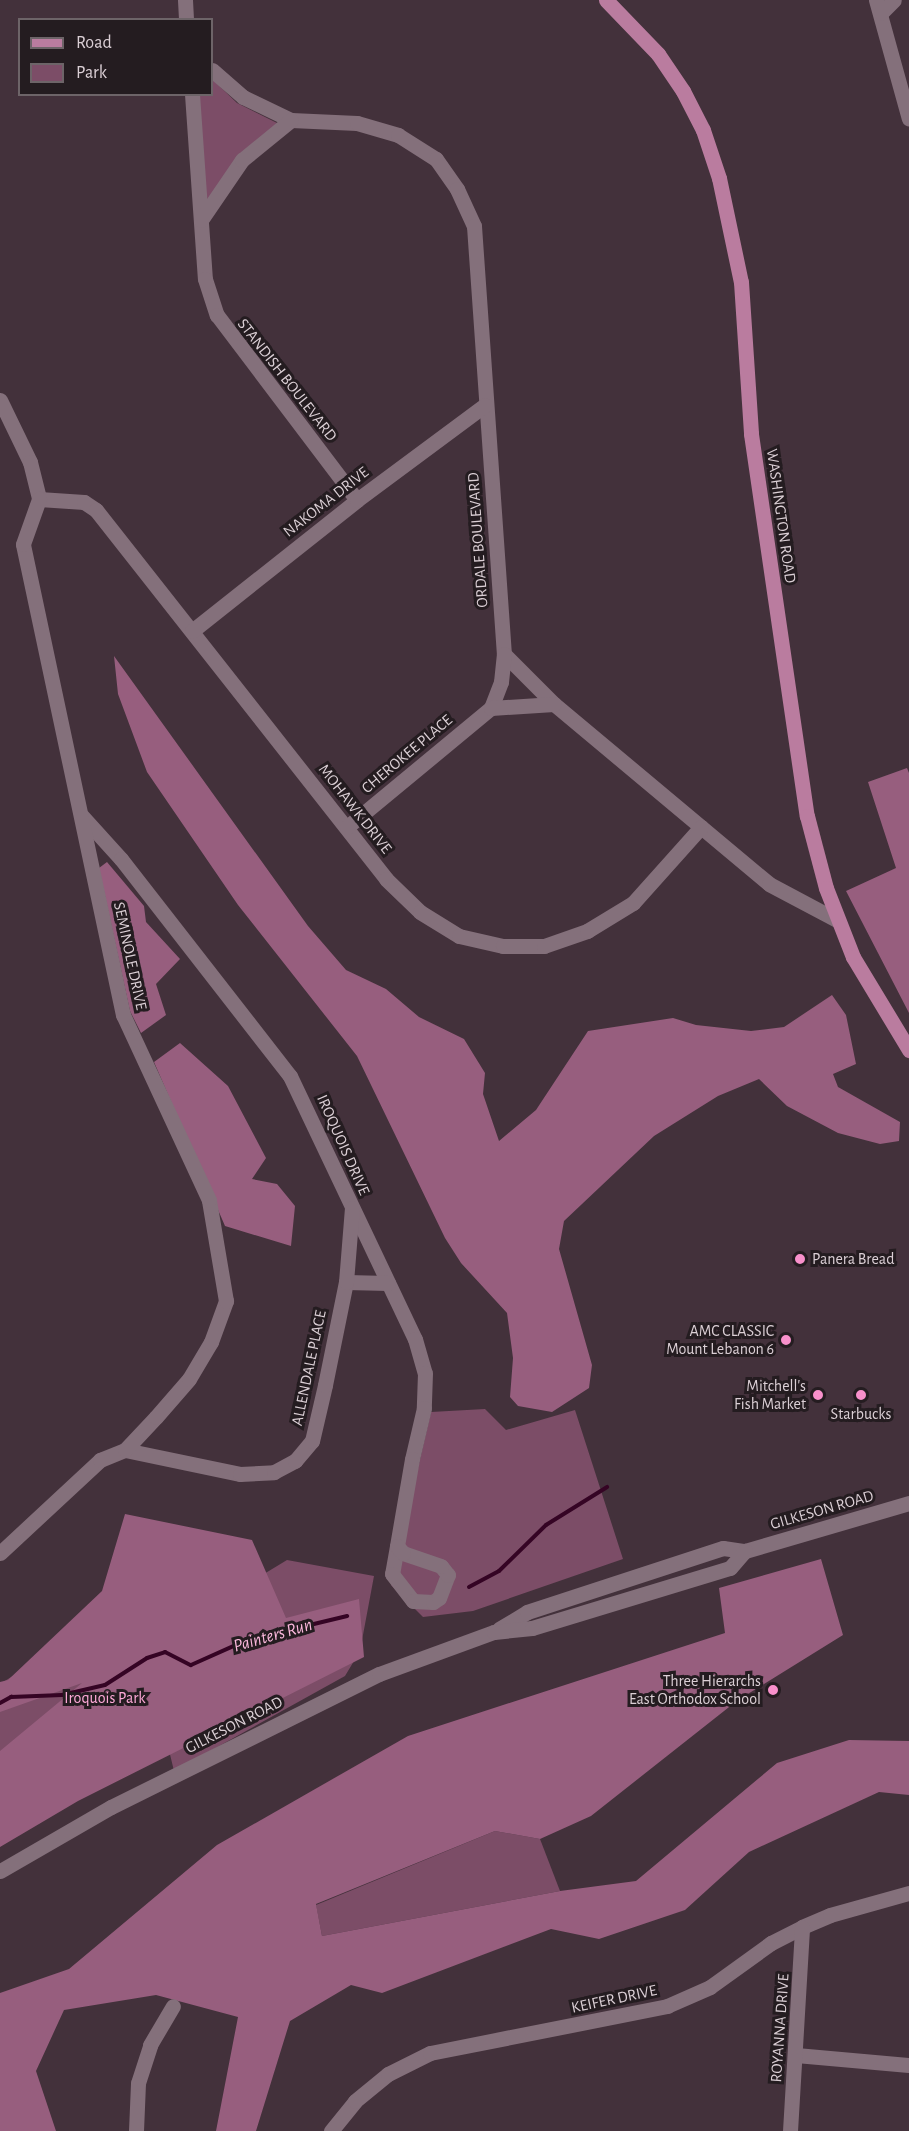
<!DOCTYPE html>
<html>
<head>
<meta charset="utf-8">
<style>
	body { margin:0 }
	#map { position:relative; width:909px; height:2131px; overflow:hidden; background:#43313b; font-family:"Alegreya Sans",sans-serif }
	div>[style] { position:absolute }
	.green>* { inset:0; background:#7c4d67 }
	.forest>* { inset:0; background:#975e7e }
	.stream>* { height:4px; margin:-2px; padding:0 2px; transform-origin:2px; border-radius:2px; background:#350424 }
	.minor>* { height:15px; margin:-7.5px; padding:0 7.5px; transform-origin:7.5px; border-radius:7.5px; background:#84707b }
	.major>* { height:15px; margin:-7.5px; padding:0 7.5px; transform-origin:7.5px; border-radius:7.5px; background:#ba7c9f }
	.dots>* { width:16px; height:16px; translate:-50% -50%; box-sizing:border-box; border:3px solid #241c20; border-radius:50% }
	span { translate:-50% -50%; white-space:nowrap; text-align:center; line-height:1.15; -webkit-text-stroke:6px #241c20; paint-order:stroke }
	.street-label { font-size:16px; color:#dbcfd5 }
	.poi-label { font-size:16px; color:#dbcfd5 }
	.left { translate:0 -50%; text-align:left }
	.right { translate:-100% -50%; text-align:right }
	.park-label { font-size:16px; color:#fea9d8 }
	.water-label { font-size:18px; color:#fcb8dd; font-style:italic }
	.legend { position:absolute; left:18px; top:18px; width:195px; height:78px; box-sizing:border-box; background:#241c20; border:2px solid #6d6468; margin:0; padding:8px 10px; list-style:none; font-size:18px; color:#dbcfd5 }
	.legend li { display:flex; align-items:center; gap:12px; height:30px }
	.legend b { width:30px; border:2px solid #6d6468 }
</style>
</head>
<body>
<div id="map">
	<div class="green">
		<i style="clip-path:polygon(212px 79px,237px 103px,281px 125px,205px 202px,198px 95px,212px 94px)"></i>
		<i style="clip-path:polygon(485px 1409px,506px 1430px,575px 1410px,623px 1559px,473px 1611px,423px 1617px,391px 1585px,431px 1412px)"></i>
		<i style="clip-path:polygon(287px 1560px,374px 1576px,360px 1651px,345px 1676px,174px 1771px,167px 1742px,0 1818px,0 1684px,136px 1599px,147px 1645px)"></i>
		<i style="clip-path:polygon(495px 1831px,540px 1839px,560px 1891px,322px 1936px,316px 1905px)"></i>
	</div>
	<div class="forest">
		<i style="clip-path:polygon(114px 656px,308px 926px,346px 970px,386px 989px,419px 1017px,464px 1039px,485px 1073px,483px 1094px,499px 1141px,536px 1110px,588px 1031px,673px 1018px,696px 1025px,751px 1031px,784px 1027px,832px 995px,846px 1015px,856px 1064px,833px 1074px,838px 1087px,900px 1122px,899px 1141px,880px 1144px,838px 1133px,787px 1106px,759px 1079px,718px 1096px,654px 1136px,564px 1221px,559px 1249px,592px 1365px,589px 1388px,552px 1412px,518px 1406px,510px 1397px,513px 1358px,507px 1313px,461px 1263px,445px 1238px,357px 1056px,238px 905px,147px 772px,118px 694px)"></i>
		<i style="clip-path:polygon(907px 768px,909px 773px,909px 1013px,846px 891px,896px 868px,868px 782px)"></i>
		<i style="clip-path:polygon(107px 862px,144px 906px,146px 922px,180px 959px,156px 984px,166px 1015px,141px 1033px,130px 1011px,99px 868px)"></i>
		<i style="clip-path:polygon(180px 1043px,228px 1086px,266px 1158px,252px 1179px,277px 1184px,295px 1206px,291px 1246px,225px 1226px,154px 1062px)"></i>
		<i style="clip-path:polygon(125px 1514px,252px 1540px,286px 1618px,359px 1599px,364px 1657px,78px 1801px,0 1847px,0 1751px,82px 1683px,0 1712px,0 1682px,8px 1680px,102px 1591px)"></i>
		<i style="clip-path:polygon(821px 1559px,843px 1635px,738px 1700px,591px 1816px,540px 1839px,495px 1831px,316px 1904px,322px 1936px,560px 1891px,636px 1881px,777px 1763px,849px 1740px,909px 1741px,909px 1795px,879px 1792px,749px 1852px,685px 1910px,599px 1939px,551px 1929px,382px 1993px,351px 1985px,290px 2021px,256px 2131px,216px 2131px,238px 2017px,156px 1995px,64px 2010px,36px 2071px,56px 2131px,0 2131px,0 1993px,69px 1969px,217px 1845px,408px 1736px,725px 1633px,719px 1588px)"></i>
	</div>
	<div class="stream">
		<i style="left:469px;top:1587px;width:34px;rotate:-28deg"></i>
		<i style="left:499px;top:1571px;width:66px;rotate:-44.4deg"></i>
		<i style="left:546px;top:1525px;width:72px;rotate:-31.9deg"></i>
		<i style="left:0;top:1703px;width:13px;rotate:-29deg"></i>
		<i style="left:11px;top:1697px;width:51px;rotate:-2.2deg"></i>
		<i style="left:62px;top:1695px;width:44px;rotate:-13.1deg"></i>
		<i style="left:105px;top:1685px;width:50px;rotate:-32.7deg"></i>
		<i style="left:147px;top:1658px;width:19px;rotate:-18deg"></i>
		<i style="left:165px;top:1652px;width:29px;rotate:27deg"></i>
		<i style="left:191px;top:1665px;width:61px;rotate:-24.1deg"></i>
		<i style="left:247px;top:1640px;width:103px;rotate:-13.5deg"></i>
	</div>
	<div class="minor">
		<i style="left:185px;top:0;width:20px;rotate:87deg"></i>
		<i style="left:876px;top:0;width:123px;rotate:74.5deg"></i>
		<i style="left:881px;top:13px;width:18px;rotate:-45deg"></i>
		<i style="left:212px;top:70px;width:41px;rotate:41.1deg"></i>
		<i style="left:243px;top:97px;width:53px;rotate:25.6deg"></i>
		<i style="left:291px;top:120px;width:66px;rotate:2.6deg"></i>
		<i style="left:357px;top:123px;width:43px;rotate:16.3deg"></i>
		<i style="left:398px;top:135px;width:45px;rotate:32.3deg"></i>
		<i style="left:436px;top:159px;width:37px;rotate:55deg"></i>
		<i style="left:457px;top:189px;width:41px;rotate:65.3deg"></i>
		<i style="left:474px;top:226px;width:429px;rotate:86deg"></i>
		<i style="left:504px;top:654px;width:71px;rotate:45deg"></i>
		<i style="left:554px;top:704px;width:280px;rotate:39.9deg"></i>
		<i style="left:769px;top:884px;width:77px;rotate:27.9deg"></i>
		<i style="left:192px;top:94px;width:185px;rotate:86deg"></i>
		<i style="left:205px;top:279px;width:38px;rotate:72deg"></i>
		<i style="left:217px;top:315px;width:232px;rotate:52.9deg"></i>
		<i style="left:201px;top:220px;width:73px;rotate:-55.7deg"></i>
		<i style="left:242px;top:160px;width:63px;rotate:-39.2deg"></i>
		<i style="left:0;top:400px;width:69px;rotate:64.2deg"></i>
		<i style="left:30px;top:462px;width:38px;rotate:76deg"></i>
		<i style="left:39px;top:499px;width:45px;rotate:3.8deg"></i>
		<i style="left:84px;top:502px;width:14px;rotate:34deg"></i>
		<i style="left:96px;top:510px;width:469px;rotate:51.8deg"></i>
		<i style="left:386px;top:879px;width:47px;rotate:44.1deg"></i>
		<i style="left:420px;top:912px;width:46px;rotate:31.6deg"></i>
		<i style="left:459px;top:936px;width:45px;rotate:12.8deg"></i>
		<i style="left:503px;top:946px;width:41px"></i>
		<i style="left:544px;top:946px;width:46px;rotate:-19.2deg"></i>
		<i style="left:587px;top:931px;width:54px;rotate:-31.3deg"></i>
		<i style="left:633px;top:903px;width:102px;rotate:-48.2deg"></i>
		<i style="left:192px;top:631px;width:211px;rotate:-38.4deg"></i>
		<i style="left:357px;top:500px;width:159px;rotate:-36.6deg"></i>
		<i style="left:491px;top:708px;width:28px;rotate:-69deg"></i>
		<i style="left:501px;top:682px;width:28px;rotate:-84deg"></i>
		<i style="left:82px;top:816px;width:58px;rotate:47.8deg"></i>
		<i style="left:121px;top:859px;width:275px;rotate:52.1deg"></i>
		<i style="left:290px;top:1076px;width:291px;rotate:64.6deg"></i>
		<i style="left:415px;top:1339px;width:35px;rotate:74deg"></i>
		<i style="left:425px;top:1373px;width:35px;rotate:92deg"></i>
		<i style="left:424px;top:1408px;width:52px;rotate:103.2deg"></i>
		<i style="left:412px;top:1459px;width:88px;rotate:99.8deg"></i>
		<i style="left:397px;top:1546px;width:28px;rotate:100deg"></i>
		<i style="left:392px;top:1574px;width:34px;rotate:52deg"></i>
		<i style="left:413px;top:1601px;width:20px;rotate:3deg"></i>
		<i style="left:433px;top:1602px;width:7px;rotate:-34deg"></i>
		<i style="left:439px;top:1598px;width:25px;rotate:-69deg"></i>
		<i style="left:448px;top:1575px;width:11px;rotate:-128deg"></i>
		<i style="left:441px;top:1566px;width:40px;rotate:-161.1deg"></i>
		<i style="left:403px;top:1553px;width:9px;rotate:-131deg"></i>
		<i style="left:347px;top:827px;width:187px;rotate:-39.6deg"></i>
		<i style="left:491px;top:708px;width:63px;rotate:-3.6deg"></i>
		<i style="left:346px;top:1282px;width:42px;rotate:1.4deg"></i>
		<i style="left:125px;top:1450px;width:117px;rotate:11.8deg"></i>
		<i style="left:240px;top:1474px;width:34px;rotate:-3deg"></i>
		<i style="left:274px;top:1472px;width:24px;rotate:-28deg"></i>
		<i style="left:295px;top:1461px;width:26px;rotate:-50deg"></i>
		<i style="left:312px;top:1441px;width:57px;rotate:-76.9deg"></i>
		<i style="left:325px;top:1385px;width:105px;rotate:-78.5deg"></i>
		<i style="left:346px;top:1282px;width:74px;rotate:-85.4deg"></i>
		<i style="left:0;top:1553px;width:137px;rotate:-42.9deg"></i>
		<i style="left:100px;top:1460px;width:27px;rotate:-22deg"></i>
		<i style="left:125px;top:1450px;width:45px;rotate:-46.8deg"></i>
		<i style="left:156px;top:1417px;width:50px;rotate:-49deg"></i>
		<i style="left:189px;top:1379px;width:43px;rotate:-59.3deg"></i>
		<i style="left:211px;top:1342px;width:44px;rotate:-69.9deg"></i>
		<i style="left:226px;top:1301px;width:102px;rotate:-99.6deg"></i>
		<i style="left:209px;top:1200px;width:204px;rotate:-114.9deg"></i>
		<i style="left:123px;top:1015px;width:481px;rotate:-102deg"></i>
		<i style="left:23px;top:544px;width:48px;rotate:-70.4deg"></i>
		<i style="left:499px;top:1629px;width:33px;rotate:-31deg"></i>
		<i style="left:527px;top:1612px;width:206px;rotate:-18.1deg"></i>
		<i style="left:723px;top:1548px;width:22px;rotate:8deg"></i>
		<i style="left:745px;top:1551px;width:171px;rotate:-16.3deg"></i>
		<i style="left:0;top:1871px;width:128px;rotate:-30deg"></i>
		<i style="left:111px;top:1807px;width:299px;rotate:-26.4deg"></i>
		<i style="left:379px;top:1674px;width:122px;rotate:-20.1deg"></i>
		<i style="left:494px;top:1632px;width:38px;rotate:-6deg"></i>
		<i style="left:532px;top:1628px;width:207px;rotate:-16.9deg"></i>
		<i style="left:730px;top:1568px;width:23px;rotate:-49deg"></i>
		<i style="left:796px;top:2055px;width:113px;rotate:5.1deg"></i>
		<i style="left:136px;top:2131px;width:48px;rotate:-87.6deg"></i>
		<i style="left:138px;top:2083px;width:40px;rotate:-72deg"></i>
		<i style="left:150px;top:2045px;width:45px;rotate:-59.5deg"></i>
		<i style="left:331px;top:2131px;width:38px;rotate:-51deg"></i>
		<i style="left:355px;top:2101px;width:43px;rotate:-39.3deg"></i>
		<i style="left:388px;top:2074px;width:47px;rotate:-26.6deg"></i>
		<i style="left:430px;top:2053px;width:242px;rotate:-11.2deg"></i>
		<i style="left:667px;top:2006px;width:47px;rotate:-23.8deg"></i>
		<i style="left:710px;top:1987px;width:75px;rotate:-35.8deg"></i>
		<i style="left:771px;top:1943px;width:35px;rotate:-27deg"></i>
		<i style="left:802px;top:1927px;width:30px;rotate:-23deg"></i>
		<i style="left:830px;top:1915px;width:82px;rotate:-15.6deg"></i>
		<i style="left:790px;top:2131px;width:204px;rotate:-86.6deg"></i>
	</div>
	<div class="major">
		<i style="left:606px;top:0;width:75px;rotate:46.1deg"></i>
		<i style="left:658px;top:54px;width:45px;rotate:56deg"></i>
		<i style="left:683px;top:91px;width:44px;rotate:62.9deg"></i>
		<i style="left:703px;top:130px;width:51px;rotate:71.6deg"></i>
		<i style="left:719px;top:178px;width:106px;rotate:78.1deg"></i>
		<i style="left:741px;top:282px;width:152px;rotate:86.2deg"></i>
		<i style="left:751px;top:434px;width:386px;rotate:81.7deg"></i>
		<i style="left:807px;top:816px;width:74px;rotate:75.2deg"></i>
		<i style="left:826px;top:888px;width:74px;rotate:68.6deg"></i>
		<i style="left:853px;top:957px;width:109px;rotate:58.9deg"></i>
	</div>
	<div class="dots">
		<i style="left:800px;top:1259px;background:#f890cb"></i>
		<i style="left:786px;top:1340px;background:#f890cb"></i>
		<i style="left:818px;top:1395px;background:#f890cb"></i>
		<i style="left:861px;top:1395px;background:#f890cb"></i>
		<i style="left:773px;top:1690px;background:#f890cb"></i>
	</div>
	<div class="street-label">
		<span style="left:287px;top:380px;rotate:52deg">STANDISH BOULEVARD</span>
		<span style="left:326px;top:502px;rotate:-38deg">NAKOMA DRIVE</span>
		<span style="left:781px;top:516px;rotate:82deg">WASHINGTON ROAD</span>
		<span style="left:478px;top:540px;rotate:-94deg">ORDALE BOULEVARD</span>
		<span style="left:407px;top:754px;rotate:-40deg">CHEROKEE PLACE</span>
		<span style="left:355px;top:809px;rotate:52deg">MOHAWK DRIVE</span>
		<span style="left:130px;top:956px;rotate:78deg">SEMINOLE DRIVE</span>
		<span style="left:343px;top:1145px;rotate:66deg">IROQUOIS DRIVE</span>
		<span style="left:309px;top:1368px;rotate:-78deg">ALLENDALE PLACE</span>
		<span style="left:822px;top:1510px;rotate:-16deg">GILKESON ROAD</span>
		<span style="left:234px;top:1725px;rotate:-27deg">GILKESON ROAD</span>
		<span style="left:614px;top:1999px;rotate:-12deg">KEIFER DRIVE</span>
		<span style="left:780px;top:2028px;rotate:-86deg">ROYANNA DRIVE</span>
	</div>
	<div class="poi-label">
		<span class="left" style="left:812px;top:1259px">Panera Bread</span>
		<span class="right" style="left:774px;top:1340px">AMC CLASSIC<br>Mount Lebanon 6</span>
		<span class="right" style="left:806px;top:1395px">Mitchell's<br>Fish Market</span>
		<span style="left:861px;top:1414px">Starbucks</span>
		<span class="right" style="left:761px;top:1690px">Three Hierarchs<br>East Orthodox School</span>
	</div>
	<div class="park-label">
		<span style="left:105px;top:1698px">Iroquois Park</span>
	</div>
	<div class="water-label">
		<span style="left:273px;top:1636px;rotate:-16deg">Painters Run</span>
	</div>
	<ul class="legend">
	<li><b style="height:8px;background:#ba7c9f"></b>Road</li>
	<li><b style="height:16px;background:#7c4d67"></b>Park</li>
	</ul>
</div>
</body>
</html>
